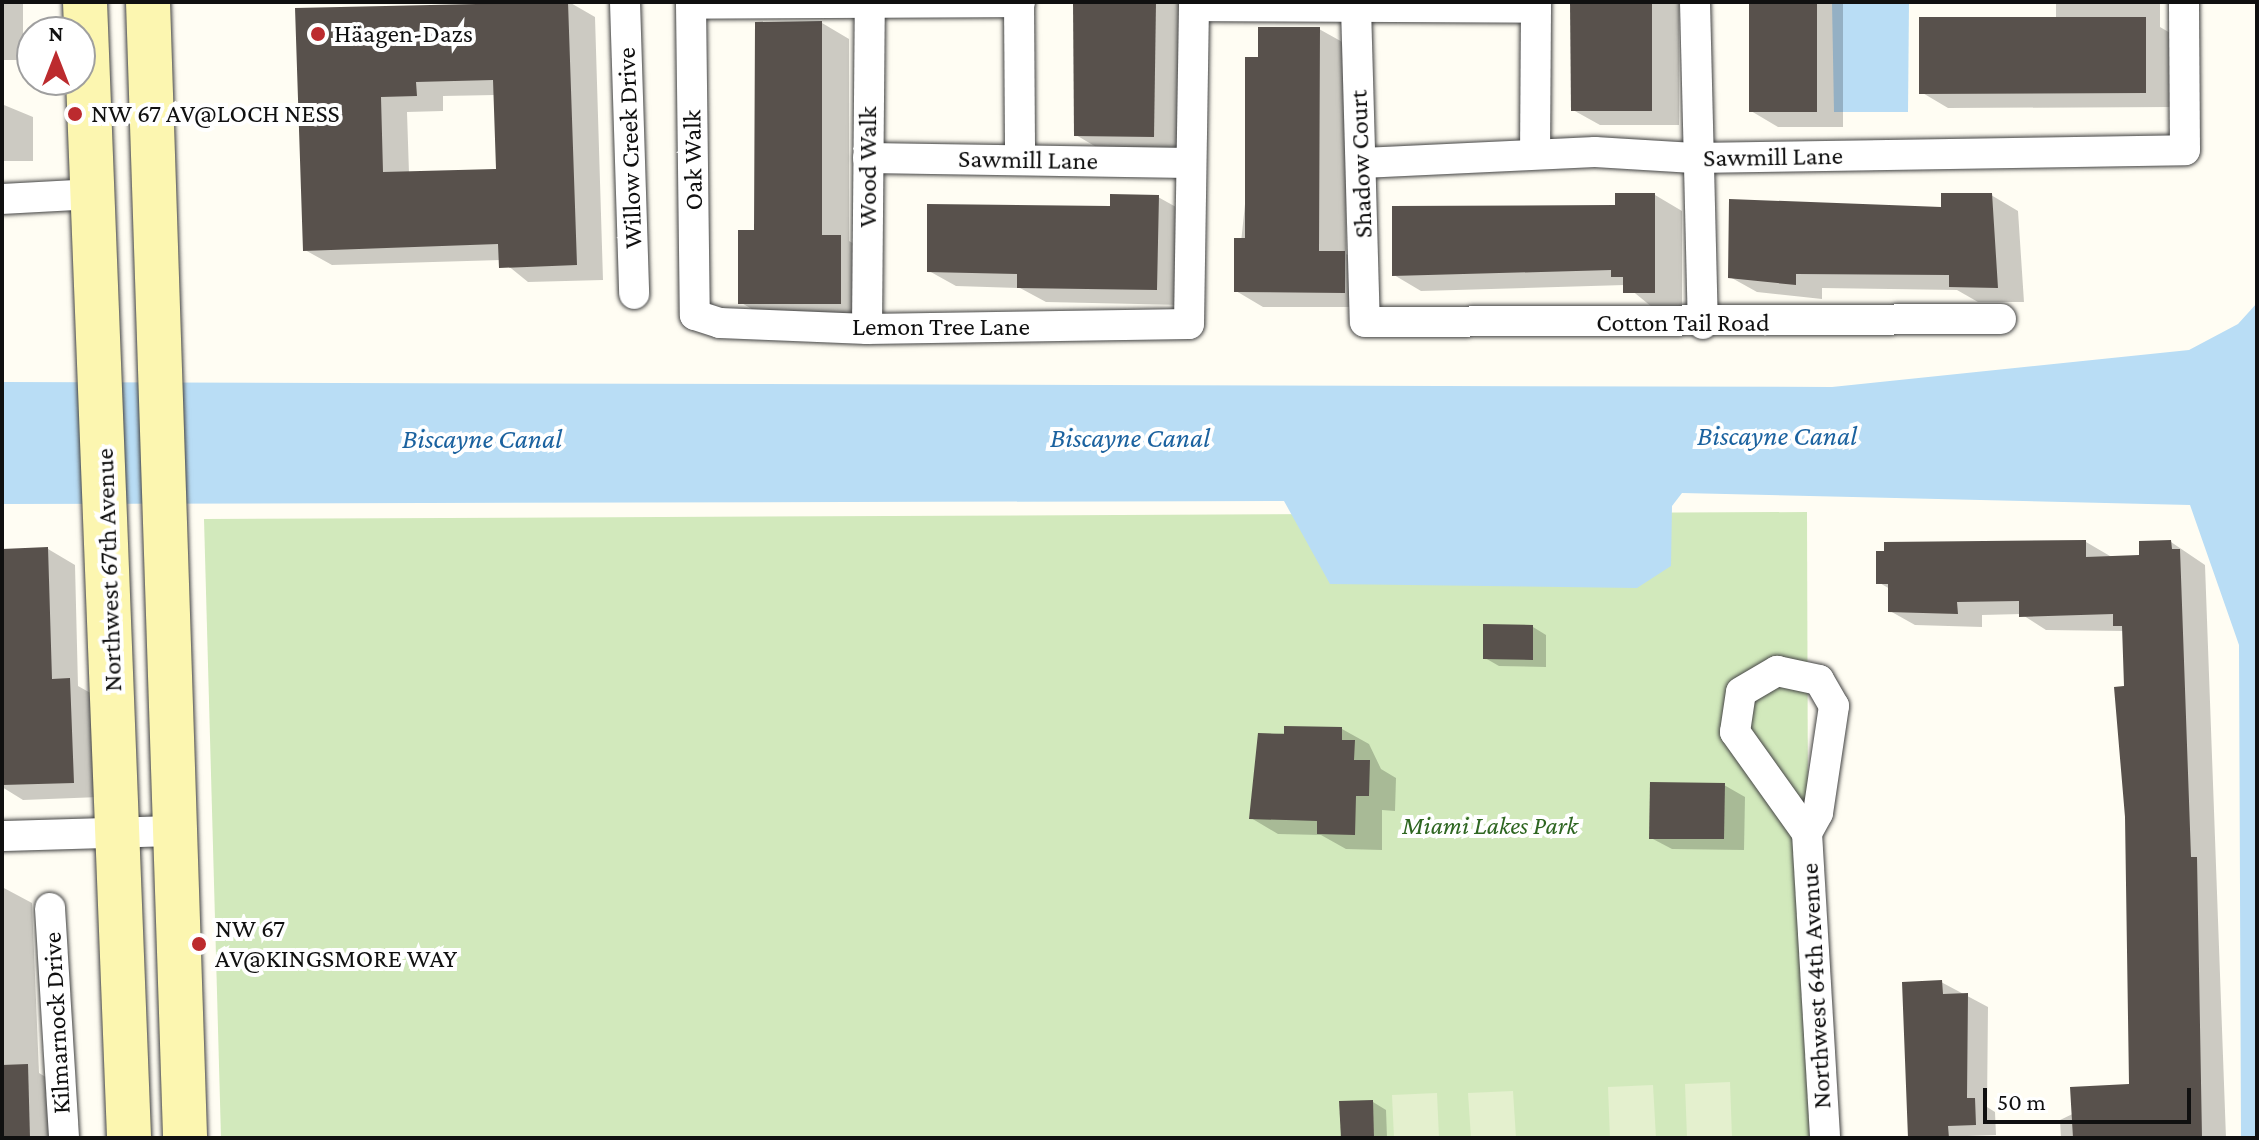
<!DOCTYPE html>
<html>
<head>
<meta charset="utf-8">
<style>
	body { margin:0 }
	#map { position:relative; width:2259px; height:1140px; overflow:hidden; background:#fffdf3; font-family:"Crimson Pro",serif }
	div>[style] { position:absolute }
	.green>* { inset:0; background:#d2e9bc }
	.pitch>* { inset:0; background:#e4f0ce }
	.water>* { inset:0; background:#b9ddf5 }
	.shadow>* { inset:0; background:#0003 }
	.building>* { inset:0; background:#58514c }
	.roads { filter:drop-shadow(0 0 2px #434343) drop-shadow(0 0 2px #434343) }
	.minor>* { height:30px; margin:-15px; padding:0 15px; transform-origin:15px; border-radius:15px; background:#fff }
	.secondary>* { height:44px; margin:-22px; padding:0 22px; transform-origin:22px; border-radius:22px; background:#fcf6b0 }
	.dots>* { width:22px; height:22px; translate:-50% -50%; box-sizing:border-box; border:4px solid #fff; border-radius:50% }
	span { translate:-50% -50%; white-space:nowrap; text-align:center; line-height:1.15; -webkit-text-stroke:8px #fff; paint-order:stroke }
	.poi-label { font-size:26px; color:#101010 }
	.left { translate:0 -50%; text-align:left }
	.street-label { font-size:26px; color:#101010 }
	.park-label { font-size:26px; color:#2e6621; font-style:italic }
	.water-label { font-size:28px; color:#1b629f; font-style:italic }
	.frame { position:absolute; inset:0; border:4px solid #101010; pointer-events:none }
	.north { position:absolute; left:16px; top:16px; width:80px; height:80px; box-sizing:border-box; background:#fff; border:2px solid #9f9f9f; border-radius:50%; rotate:0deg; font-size:22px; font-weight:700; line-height:32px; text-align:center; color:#101010 }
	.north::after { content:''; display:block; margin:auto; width:28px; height:36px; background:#bc2b2e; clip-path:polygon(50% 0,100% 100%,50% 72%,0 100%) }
	.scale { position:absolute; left:1983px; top:1088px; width:208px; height:36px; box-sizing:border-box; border:4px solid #101010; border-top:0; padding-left:10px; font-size:24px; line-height:28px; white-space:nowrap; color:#101010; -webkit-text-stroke:6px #fff; paint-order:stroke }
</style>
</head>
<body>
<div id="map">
	<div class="green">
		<i style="clip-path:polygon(1807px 512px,1809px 1138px,221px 1138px,204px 519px)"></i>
	</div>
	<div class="pitch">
		<i style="clip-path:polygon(1730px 1082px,1732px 1138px,1687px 1138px,1685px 1084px)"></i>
		<i style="clip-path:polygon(1653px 1085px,1656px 1138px,1610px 1138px,1608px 1087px)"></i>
		<i style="clip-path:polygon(1513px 1091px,1516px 1138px,1471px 1138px,1468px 1093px)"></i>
		<i style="clip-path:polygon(1437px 1093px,1439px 1138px,1394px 1138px,1392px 1095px)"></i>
	</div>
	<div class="water">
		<i style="clip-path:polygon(1832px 2px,1909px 2px,1908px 112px,1834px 112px)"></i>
		<i style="clip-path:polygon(2257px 303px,2257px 1138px,2241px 1138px,2239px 645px,2190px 505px,1682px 493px,1672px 506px,1671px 566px,1637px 588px,1330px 584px,1284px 501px,2px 504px,2px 382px,1832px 387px,2189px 350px,2238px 324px)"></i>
	</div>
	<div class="shadow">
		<i style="clip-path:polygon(2px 2px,23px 2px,23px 60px,4px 60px,4px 105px,33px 117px,33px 161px,2px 161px)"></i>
		<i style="clip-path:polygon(evenodd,569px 2px,595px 17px,603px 280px,528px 282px,501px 260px,332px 265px,305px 250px,297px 10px,569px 2px,495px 95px,498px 171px,409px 173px,407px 112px,443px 111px,443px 96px,495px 95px)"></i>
		<i style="clip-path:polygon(1075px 2px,1183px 2px,1181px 152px,1103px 151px,1076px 135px)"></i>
		<i style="clip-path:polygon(1572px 2px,1679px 2px,1679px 125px,1600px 125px,1573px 110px)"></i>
		<i style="clip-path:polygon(1751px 2px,1843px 2px,1843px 127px,1778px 127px,1751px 111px)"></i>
		<i style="clip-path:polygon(2056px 2px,2160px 2px,2160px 27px,2172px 34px,2173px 107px,1948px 108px,1921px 92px,2056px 19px)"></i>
		<i style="clip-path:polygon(822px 23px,849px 39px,849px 241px,868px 252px,868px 318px,767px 318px,740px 302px)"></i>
		<i style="clip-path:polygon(1319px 29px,1346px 44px,1346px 254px,1371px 269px,1371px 307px,1263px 307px,1236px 291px,1260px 59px)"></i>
		<i style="clip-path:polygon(1655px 195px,1682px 211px,1682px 308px,1652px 307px,1625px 285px,1421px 291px,1394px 275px)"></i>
		<i style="clip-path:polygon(1991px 195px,2018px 211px,2024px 302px,1978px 302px,1957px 290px,1822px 288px,1822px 299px,1757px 292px,1730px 277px)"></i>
		<i style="clip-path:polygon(1158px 197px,1185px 212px,1184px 305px,1046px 302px,1020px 288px,956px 286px,929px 271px)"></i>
		<i style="clip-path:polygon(2086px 542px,2110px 556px,2141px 557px,2171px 542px,2205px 565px,2226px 1138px,2061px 1138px,2060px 1120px,2131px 1086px,2124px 631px,2046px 630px,2021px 614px,1982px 615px,1982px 627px,1915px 625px,1890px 611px,1890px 589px,1878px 582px)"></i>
		<i style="clip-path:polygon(48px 549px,75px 565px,78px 686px,96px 696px,100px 797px,23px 800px,2px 787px,2px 551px)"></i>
		<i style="clip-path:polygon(1533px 627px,1546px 635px,1546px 667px,1499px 666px,1485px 658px)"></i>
		<i style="clip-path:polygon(1342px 729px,1369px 744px,1381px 769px,1396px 778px,1395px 811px,1382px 810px,1382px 850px,1346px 849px,1321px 835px,1278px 834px,1251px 818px,1260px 735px)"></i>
		<i style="clip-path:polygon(1724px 785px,1745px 797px,1744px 850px,1672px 849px,1651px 838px)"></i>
		<i style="clip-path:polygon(2px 887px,32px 903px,39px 1073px,54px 1082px,56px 1138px,2px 1138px)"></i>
		<i style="clip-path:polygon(1941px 982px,1988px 1007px,1987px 1107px,1995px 1112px,1996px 1135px,1910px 1138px)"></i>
		<i style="clip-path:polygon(1373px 1102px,1386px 1110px,1387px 1138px,1343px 1138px)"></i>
	</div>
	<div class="building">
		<i style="clip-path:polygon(evenodd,568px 2px,577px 265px,499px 268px,498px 244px,303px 251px,295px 8px,568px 2px,493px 80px,496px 169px,383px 172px,381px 97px,417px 96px,416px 82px,493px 80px)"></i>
		<i style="clip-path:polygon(1073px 2px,1156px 2px,1154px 137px,1074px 136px)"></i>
		<i style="clip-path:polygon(1570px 2px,1652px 2px,1652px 111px,1571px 111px)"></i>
		<i style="clip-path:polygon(1749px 2px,1817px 2px,1817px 112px,1749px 112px)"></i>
		<i style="clip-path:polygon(1919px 17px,2146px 17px,2146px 93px,1919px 94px)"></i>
		<i style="clip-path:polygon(822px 21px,822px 235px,841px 235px,841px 304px,738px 304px,738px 230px,754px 230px,755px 22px)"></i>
		<i style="clip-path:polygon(1258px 27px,1320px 27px,1319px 251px,1345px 251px,1345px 293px,1234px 292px,1234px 238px,1245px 238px,1245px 57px,1258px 57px)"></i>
		<i style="clip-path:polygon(1615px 193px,1655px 193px,1655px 293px,1623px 293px,1623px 277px,1611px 277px,1611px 270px,1392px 276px,1392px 206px,1615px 205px)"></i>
		<i style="clip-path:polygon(1941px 193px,1992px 193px,1998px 288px,1949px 287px,1949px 275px,1796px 274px,1796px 285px,1728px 278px,1729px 199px,1941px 207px)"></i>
		<i style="clip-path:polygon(1110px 194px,1159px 195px,1157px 290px,1017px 288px,1017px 274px,927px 272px,927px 204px,1110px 206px)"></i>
		<i style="clip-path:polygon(2086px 540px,2086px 557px,2139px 555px,2139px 541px,2171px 540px,2172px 549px,2180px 549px,2191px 857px,2197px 857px,2202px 1138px,2073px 1138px,2070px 1087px,2129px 1084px,2125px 817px,2114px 687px,2124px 686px,2122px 626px,2113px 626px,2113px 614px,2019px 617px,2019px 601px,1957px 602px,1958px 614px,1888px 612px,1888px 584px,1876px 584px,1876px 551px,1884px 551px,1884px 542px)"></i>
		<i style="clip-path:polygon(48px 547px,52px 679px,70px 678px,74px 783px,2px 785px,2px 549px)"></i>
		<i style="clip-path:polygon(1483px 624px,1533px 625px,1533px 660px,1483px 659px)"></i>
		<i style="clip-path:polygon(1284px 726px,1342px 727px,1342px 740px,1355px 740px,1354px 760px,1370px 760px,1369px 796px,1356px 796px,1355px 835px,1317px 834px,1317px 821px,1249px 819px,1258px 733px,1284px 734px)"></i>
		<i style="clip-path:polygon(1650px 782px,1725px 783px,1724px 839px,1649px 839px)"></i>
		<i style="clip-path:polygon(1942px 980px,1943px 994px,1968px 993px,1967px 1098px,1975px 1098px,1976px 1125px,1948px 1126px,1949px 1138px,1908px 1138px,1902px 982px)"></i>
		<i style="clip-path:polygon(28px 1064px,30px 1138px,2px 1138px,2px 1065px)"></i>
		<i style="clip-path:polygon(1373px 1100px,1374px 1138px,1341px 1138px,1339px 1101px)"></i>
	</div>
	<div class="roads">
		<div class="minor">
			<i style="left:625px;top:2px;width:292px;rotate:88.2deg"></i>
			<i style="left:1019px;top:2px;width:157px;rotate:89.6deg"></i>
			<i style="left:1020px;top:2px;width:329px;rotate:179.7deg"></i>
			<i style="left:691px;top:4px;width:311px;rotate:89.3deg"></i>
			<i style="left:695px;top:315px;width:26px;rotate:18deg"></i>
			<i style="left:720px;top:323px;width:147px;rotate:2.3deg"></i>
			<i style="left:867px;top:329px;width:322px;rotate:-0.9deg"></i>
			<i style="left:1189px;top:324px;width:322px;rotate:-89.1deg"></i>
			<i style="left:1695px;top:2px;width:322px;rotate:88.6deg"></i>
			<i style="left:1194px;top:6px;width:341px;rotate:0.3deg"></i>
			<i style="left:1356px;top:7px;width:315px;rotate:88.4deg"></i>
			<i style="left:1365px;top:322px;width:636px;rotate:-0.27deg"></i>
			<i style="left:1535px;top:154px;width:152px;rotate:-89.6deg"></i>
			<i style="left:868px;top:158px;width:321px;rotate:0.9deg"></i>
			<i style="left:1362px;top:163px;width:233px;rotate:-2.7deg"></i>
			<i style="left:1595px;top:152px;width:99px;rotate:3.5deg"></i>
			<i style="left:1694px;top:158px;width:491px;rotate:-0.9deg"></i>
			<i style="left:2185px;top:150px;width:148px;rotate:-90.4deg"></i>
			<i style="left:2px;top:199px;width:91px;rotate:-3.1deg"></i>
			<i style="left:867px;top:329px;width:325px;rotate:-89.5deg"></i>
			<i style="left:1807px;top:833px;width:124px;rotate:-125.5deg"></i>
			<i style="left:1735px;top:732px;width:40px;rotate:-81.5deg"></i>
			<i style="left:1741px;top:692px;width:42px;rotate:-30.3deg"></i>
			<i style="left:1777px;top:671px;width:43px;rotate:12.1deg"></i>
			<i style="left:1819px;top:680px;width:30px;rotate:60deg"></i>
			<i style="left:1834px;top:706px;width:108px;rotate:98.5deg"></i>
			<i style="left:1818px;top:813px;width:23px;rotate:119deg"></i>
			<i style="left:1807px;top:833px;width:306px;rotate:86.6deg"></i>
			<i style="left:2px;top:836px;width:173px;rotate:-1.7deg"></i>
			<i style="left:50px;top:908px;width:230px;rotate:86.5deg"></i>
		</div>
		<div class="secondary">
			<i style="left:85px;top:2px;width:1137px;rotate:87.78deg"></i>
			<i style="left:148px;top:2px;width:1137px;rotate:88.13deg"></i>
		</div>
	</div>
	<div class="dots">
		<i style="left:318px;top:34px;background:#bc2b2e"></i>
		<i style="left:75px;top:114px;background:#bc2b2e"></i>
		<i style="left:199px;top:944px;background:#bc2b2e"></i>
	</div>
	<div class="poi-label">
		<span class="left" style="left:334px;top:34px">Häagen-Dazs</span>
		<span class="left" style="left:91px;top:114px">NW 67 AV@LOCH NESS</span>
		<span class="left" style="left:215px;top:944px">NW 67<br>AV@KINGSMORE WAY</span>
	</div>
	<div class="street-label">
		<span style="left:630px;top:148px;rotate:-92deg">Willow Creek Drive</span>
		<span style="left:1773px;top:157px;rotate:-1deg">Sawmill Lane</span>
		<span style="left:693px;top:160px;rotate:-91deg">Oak Walk</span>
		<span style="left:1028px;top:160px;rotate:1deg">Sawmill Lane</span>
		<span style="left:1361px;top:164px;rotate:-92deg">Shadow Court</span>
		<span style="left:868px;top:167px;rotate:-90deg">Wood Walk</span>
		<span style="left:1683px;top:323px">Cotton Tail Road</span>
		<span style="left:941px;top:327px">Lemon Tree Lane</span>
		<span style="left:109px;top:570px;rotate:-92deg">Northwest 67th Avenue</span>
		<span style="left:1816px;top:986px;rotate:-93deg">Northwest 64th Avenue</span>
		<span style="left:57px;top:1023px;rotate:-93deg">Kilmarnock Drive</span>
	</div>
	<div class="park-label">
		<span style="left:1490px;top:826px">Miami Lakes Park</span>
	</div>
	<div class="water-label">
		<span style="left:1777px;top:436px">Biscayne Canal</span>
		<span style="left:1130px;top:438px">Biscayne Canal</span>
		<span style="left:482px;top:439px">Biscayne Canal</span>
	</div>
	<div class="frame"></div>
	<div class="north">N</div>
	<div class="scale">50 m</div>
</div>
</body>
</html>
